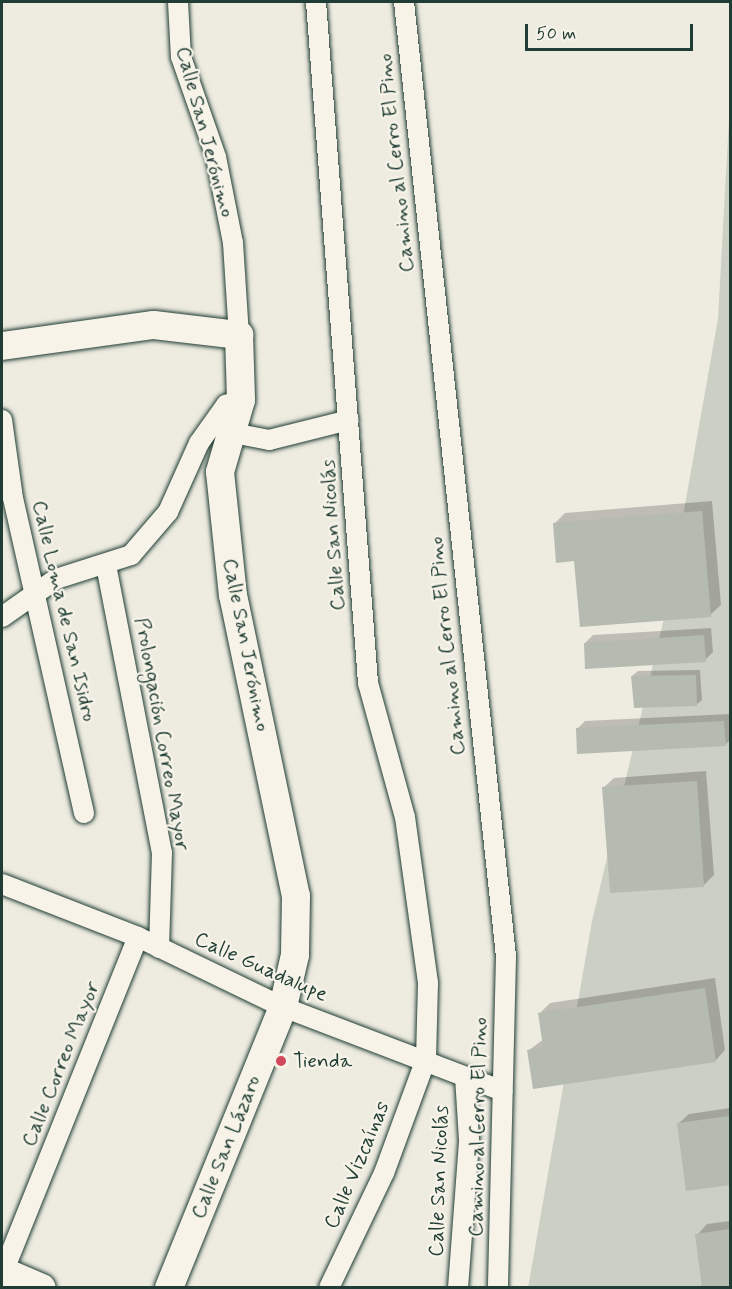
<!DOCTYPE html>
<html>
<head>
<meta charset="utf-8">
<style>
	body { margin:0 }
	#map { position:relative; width:732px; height:1289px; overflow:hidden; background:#eeece1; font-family:Mynerve,sans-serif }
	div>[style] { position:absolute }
	.green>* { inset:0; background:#cccfc4 }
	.shadow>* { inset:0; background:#0003 }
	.building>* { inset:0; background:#b5bbb0 }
	.roads { filter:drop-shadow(0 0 2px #1f3d34) drop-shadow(0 0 2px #1f3d34) }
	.minor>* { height:20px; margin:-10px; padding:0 10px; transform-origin:10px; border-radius:10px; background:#f7f3e8 }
	.secondary>* { height:28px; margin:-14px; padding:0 14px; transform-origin:14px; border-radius:14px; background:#f7f3e8 }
	.dots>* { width:16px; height:16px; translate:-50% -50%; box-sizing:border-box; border:3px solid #f7f3e8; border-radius:50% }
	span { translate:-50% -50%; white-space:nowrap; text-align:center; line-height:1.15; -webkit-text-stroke:4.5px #f7f3e8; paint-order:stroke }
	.street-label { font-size:21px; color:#1f3d34 }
	.poi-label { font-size:21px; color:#1f3d34 }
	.left { translate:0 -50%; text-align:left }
	.frame { position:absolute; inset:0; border:3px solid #1f3d34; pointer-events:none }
	.scale { position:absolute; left:525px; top:24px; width:168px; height:27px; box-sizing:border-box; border:3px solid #1f3d34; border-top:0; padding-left:8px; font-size:18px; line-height:21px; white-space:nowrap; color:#1f3d34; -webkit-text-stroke:4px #f7f3e8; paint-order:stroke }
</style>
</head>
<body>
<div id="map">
	<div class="green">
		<i style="clip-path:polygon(730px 101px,730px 1287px,528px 1288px,592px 921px,667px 606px,718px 319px)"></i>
	</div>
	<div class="shadow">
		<i style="clip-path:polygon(712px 501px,721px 605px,710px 615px,576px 560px,555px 523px,565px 513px)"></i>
		<i style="clip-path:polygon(711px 628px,713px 652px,705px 660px,585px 643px,593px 635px)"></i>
		<i style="clip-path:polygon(700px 670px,702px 700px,696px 705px,632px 676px,638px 671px)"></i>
		<i style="clip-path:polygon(730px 714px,730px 740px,725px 745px,577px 729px,585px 721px)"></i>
		<i style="clip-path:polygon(706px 771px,714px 875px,704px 885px,603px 788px,614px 778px)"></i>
		<i style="clip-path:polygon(715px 978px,725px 1050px,715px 1061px,529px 1050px,544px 1039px,540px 1013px,550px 1003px)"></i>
		<i style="clip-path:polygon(730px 1108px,730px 1183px,687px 1189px,678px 1124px,689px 1114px)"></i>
		<i style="clip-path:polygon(730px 1221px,730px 1284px,704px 1288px,697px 1235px,707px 1224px)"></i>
	</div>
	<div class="building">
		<i style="clip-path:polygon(702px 511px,711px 617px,580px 627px,574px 561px,556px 563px,553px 523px)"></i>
		<i style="clip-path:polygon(704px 635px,706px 662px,585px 669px,584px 643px)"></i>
		<i style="clip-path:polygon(696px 675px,697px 706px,634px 708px,631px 676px)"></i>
		<i style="clip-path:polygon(724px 721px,726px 746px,577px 754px,576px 728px)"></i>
		<i style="clip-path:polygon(697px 781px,704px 887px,610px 893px,602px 787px)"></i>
		<i style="clip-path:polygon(705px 988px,716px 1062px,533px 1089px,527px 1050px,543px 1047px,538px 1013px)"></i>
		<i style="clip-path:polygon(730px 1116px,730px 1185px,686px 1191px,677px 1123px)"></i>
		<i style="clip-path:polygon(730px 1229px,730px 1286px,702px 1288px,695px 1234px)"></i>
	</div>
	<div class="roads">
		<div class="minor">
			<i style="left:178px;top:2px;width:55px;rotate:86.9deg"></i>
			<i style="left:181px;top:57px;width:106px;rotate:70.7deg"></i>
			<i style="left:216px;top:157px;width:88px;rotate:78.8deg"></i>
			<i style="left:233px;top:243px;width:92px;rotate:86.3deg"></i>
			<i style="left:316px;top:2px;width:683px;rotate:85.63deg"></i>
			<i style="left:368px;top:683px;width:139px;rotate:74.6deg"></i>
			<i style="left:405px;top:817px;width:168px;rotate:82.1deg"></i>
			<i style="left:428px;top:983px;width:76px;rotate:91.5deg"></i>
			<i style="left:426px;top:1059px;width:121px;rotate:110.2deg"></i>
			<i style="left:384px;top:1173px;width:127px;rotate:115.6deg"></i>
			<i style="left:404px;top:2px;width:960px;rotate:83.9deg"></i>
			<i style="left:506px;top:957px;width:331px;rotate:91.4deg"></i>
			<i style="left:2px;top:420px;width:79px;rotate:82deg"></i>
			<i style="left:13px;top:498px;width:323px;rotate:77.3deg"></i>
			<i style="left:228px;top:432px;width:42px;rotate:11deg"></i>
			<i style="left:269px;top:440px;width:82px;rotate:-14deg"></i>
			<i style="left:106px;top:565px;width:293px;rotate:79deg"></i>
			<i style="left:162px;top:853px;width:95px;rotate:91.8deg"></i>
			<i style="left:2px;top:617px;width:66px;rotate:-35.1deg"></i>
			<i style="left:56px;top:579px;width:79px;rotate:-17.7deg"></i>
			<i style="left:131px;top:555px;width:57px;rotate:-49.3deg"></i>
			<i style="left:168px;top:512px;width:76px;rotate:-65.8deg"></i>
			<i style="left:199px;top:443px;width:47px;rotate:-54.6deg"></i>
			<i style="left:226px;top:405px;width:16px;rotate:-18deg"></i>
			<i style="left:2px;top:884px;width:146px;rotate:21.3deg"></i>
			<i style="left:138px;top:937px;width:161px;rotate:25.8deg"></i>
			<i style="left:283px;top:1007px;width:235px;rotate:20.9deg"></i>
			<i style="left:2px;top:1275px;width:364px;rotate:-68.1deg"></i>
			<i style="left:458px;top:1288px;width:148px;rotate:-85.7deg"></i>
			<i style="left:469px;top:1140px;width:63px;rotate:-93.6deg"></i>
		</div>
		<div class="secondary">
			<i style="left:2px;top:346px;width:153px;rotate:-7.9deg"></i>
			<i style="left:154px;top:325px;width:86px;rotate:6.7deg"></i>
			<i style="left:239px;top:335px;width:65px;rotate:88.2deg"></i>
			<i style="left:241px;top:400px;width:75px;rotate:106.3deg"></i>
			<i style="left:220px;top:472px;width:124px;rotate:84deg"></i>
			<i style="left:233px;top:595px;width:308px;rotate:78.2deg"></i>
			<i style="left:296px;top:896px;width:59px;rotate:91deg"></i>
			<i style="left:295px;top:955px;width:53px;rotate:103deg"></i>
			<i style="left:283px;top:1007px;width:303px;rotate:112.1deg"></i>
			<i style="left:2px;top:1271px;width:43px;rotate:23deg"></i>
		</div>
	</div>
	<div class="dots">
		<i style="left:281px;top:1061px;background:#d1495b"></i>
	</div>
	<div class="street-label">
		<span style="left:205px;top:132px;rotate:75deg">Calle San Jerónimo</span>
		<span style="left:396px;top:163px;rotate:-96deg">Camino al Cerro El Pino</span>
		<span style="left:333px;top:535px;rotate:-94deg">Calle San Nicolás</span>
		<span style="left:64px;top:611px;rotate:77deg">Calle Loma de San Isidro</span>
		<span style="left:246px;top:645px;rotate:79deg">Calle San Jerónimo</span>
		<span style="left:447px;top:646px;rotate:-96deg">Camino al Cerro El Pino</span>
		<span style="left:162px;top:734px;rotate:80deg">Prolongación Correo Mayor</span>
		<span style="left:261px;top:967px;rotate:24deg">Calle Guadalupe</span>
		<span style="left:61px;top:1064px;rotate:-68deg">Calle Correo Mayor</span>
		<span style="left:478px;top:1127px;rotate:-89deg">Camino al Cerro El Pino</span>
		<span style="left:226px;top:1147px;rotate:-68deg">Calle San Lázaro</span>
		<span style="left:357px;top:1165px;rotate:-67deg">Calle Vizcaínas</span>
		<span style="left:439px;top:1181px;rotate:-88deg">Calle San Nicolás</span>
	</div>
	<div class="poi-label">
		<span class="left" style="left:293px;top:1061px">Tienda</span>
	</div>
	<div class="frame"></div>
	<div class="scale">50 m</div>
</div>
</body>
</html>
